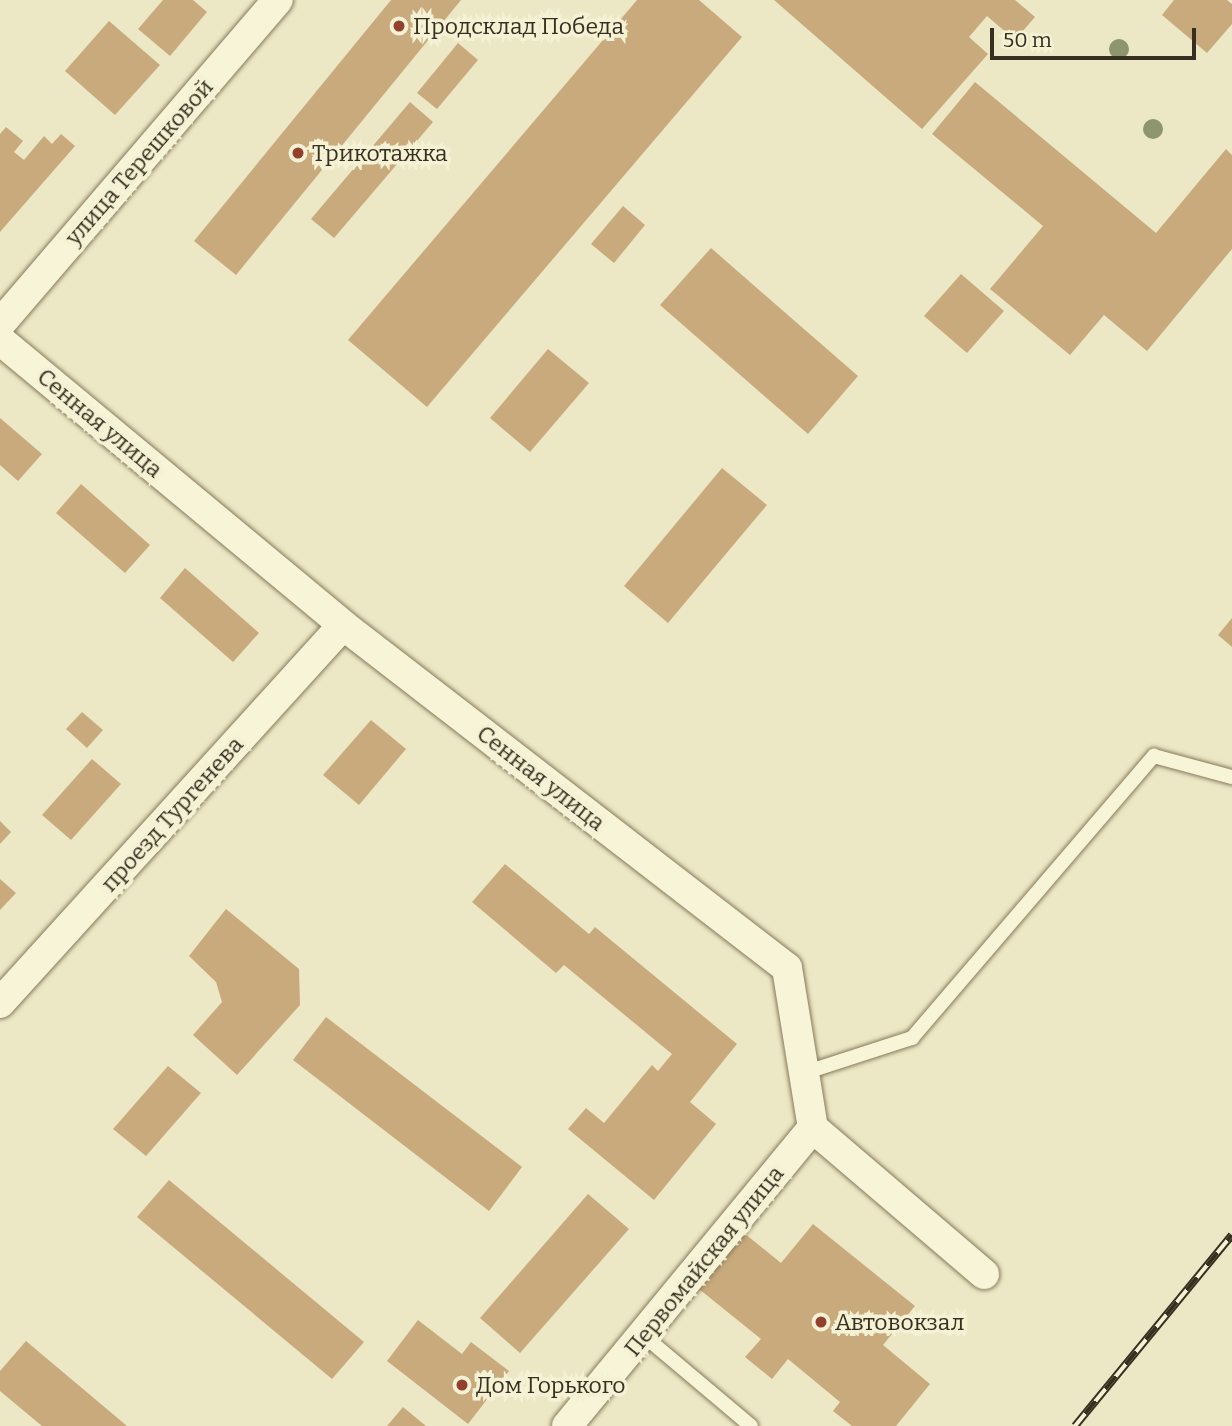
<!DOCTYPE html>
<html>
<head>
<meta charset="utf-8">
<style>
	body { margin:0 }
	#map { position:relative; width:1232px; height:1426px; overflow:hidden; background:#ece8c5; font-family:Bitter,serif }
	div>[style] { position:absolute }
	.building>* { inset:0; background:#c9aa7c }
	.roads { filter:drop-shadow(0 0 2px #877a5b) drop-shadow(0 0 2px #877a5b) }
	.service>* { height:14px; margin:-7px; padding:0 7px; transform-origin:7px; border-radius:7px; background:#f7f4d8 }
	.minor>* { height:30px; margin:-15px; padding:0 15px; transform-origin:15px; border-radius:15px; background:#f7f4d8 }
	.rail>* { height:8px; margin-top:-4px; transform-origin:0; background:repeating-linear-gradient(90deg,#f4f1d4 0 16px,#372f1f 0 32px); box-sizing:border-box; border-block:2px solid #372f1f }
	.trees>* { width:20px; height:20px; margin:-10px; border-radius:50%; background:#8d966e }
	.dots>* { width:19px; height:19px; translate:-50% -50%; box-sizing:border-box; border:4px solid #f4f1d4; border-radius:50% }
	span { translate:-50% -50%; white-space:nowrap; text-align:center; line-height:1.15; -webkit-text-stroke:7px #f4f1d4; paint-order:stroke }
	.poi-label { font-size:23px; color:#372f1f }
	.left { translate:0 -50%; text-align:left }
	.street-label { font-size:23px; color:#372f1f }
	.scale { position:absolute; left:990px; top:28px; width:206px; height:32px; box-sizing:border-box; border:4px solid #372f1f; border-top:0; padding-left:9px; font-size:21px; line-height:24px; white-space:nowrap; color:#372f1f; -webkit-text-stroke:5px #f4f1d4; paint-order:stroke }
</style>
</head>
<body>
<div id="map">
	<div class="building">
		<i style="clip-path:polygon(163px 0,193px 0,207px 12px,170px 56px,138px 29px)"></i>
		<i style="clip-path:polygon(391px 0,461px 0,236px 275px,194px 241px)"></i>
		<i style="clip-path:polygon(637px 0,699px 0,742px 37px,427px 407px,348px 340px)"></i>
		<i style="clip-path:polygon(774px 0,1015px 0,1035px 17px,1015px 40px,987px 16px,969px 37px,988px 54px,922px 129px)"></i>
		<i style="clip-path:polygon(1174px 0,1227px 0,1232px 4px,1232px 24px,1207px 53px,1162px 15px)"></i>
		<i style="clip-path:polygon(109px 21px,160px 65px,115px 115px,65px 71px)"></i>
		<i style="clip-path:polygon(458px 43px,478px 60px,437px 109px,417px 93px)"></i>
		<i style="clip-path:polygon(975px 82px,1156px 233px,1226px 149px,1232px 155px,1232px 249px,1147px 351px,1104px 315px,1070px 355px,990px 289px,1043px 226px,932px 134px)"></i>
		<i style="clip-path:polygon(410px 102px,433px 122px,334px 238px,311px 219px)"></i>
		<i style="clip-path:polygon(6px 127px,23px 141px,14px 152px,24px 160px,44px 136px,52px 144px,61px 134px,75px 146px,0 232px,0 134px)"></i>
		<i style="clip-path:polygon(623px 206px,645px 225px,614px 263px,591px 244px)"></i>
		<i style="clip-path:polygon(711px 248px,858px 376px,808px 434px,660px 305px)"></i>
		<i style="clip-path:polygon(961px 274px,1004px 311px,967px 353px,924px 316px)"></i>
		<i style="clip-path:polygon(548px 349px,589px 383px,530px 452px,490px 418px)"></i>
		<i style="clip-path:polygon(0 418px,42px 454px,18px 481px,0 465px)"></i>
		<i style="clip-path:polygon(722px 468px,767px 505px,668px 623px,624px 586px)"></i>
		<i style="clip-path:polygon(81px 484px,150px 545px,125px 573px,56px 513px)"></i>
		<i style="clip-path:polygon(185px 568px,259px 633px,233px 662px,160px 598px)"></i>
		<i style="clip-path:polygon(1232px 618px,1232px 647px,1218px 635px)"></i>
		<i style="clip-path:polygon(82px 712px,103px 730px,87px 748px,66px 729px)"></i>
		<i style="clip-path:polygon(371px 720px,406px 749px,359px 805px,323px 775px)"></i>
		<i style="clip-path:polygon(92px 759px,121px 784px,71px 840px,42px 815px)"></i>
		<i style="clip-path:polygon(0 821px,11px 832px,0 844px)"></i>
		<i style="clip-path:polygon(505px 864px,589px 934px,595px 927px,737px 1044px,690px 1102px,716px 1124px,654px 1200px,568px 1129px,586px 1108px,604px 1123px,652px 1065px,658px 1071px,672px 1054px,564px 965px,556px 973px,472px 902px)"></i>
		<i style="clip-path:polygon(0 879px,16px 893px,0 910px)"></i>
		<i style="clip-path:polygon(226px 909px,299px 969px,300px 1005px,237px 1075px,193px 1035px,222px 1002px,216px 982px,189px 956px)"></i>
		<i style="clip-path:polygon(326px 1017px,522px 1167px,489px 1211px,293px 1060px)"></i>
		<i style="clip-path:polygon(168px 1066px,201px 1093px,146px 1156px,113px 1129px)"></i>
		<i style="clip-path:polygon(169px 1180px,364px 1342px,332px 1379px,137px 1217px)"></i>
		<i style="clip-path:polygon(588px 1194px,629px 1229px,520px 1353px,480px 1318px)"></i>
		<i style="clip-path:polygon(813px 1224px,915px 1306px,883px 1345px,930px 1384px,896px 1426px,852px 1426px,833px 1411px,840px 1402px,788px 1359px,772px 1379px,745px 1357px,761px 1339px,699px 1289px,744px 1233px,781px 1263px)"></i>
		<i style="clip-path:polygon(418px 1320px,462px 1354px,471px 1342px,509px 1371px,468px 1424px,387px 1361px)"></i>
		<i style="clip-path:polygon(26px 1341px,127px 1426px,42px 1426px,0 1391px,0 1371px)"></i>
		<i style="clip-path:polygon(403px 1407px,426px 1426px,387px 1426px)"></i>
	</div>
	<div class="roads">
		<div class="service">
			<i style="left:804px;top:1073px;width:114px;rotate:-18deg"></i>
			<i style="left:912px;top:1038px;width:372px;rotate:-49.4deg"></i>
			<i style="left:1154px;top:756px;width:81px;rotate:15.1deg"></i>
			<i style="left:643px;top:1335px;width:141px;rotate:40.1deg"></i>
		</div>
		<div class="minor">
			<i style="left:0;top:324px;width:427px;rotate:-49.4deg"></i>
			<i style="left:0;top:340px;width:446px;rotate:39.7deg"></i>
			<i style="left:343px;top:625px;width:561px;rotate:37.69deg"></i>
			<i style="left:787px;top:968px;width:162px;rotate:80.8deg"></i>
			<i style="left:813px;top:1128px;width:225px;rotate:40.5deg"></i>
			<i style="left:0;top:1003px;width:510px;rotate:-47.78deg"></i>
			<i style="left:567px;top:1426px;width:386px;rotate:-50.5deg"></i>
		</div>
	</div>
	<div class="rail">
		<i style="left:1075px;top:1426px;width:247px;rotate:-50.6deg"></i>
	</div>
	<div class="trees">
		<i style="left:1119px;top:49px"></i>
		<i style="left:1153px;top:129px"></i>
	</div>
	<div class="dots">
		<i style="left:399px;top:26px;background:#93402e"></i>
		<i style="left:298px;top:153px;background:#93402e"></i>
		<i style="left:821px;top:1322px;background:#93402e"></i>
		<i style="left:462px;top:1385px;background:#93402e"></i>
	</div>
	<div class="poi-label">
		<span class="left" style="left:413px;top:26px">Продсклад Победа</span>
		<span class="left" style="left:312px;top:153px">Трикотажка</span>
		<span class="left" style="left:835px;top:1322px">Автовокзал</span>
		<span class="left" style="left:476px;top:1385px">Дом Горького</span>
	</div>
	<div class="street-label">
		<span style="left:139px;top:162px;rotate:-49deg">улица Терешковой</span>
		<span style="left:100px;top:423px;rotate:40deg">Сенная улица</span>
		<span style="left:541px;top:778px;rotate:38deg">Сенная улица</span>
		<span style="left:172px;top:814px;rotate:-48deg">проезд Тургенева</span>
		<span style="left:704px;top:1261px;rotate:-51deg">Первомайская улица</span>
	</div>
	<div class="scale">50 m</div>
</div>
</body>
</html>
